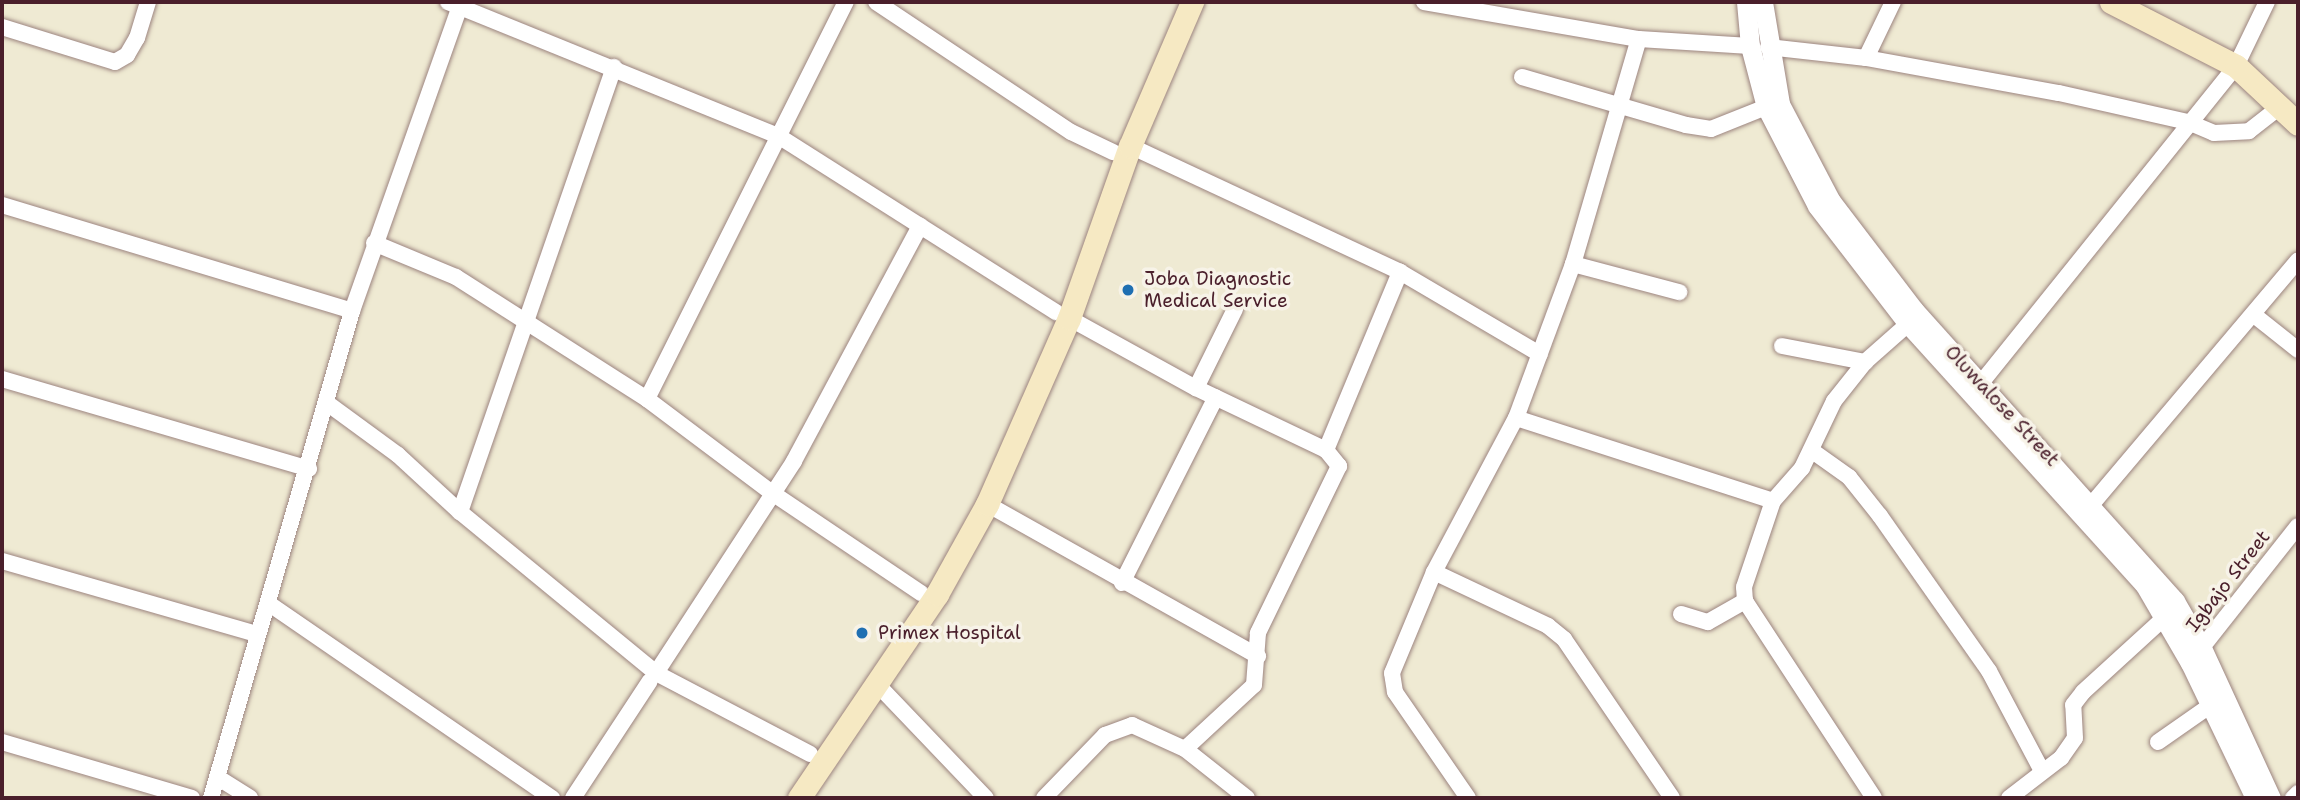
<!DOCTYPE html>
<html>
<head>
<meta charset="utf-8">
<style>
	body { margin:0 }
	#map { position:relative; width:2300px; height:800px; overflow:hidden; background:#efead3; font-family:"Shantell Sans",sans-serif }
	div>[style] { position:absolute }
	.roads { filter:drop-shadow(0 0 2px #9c847f) drop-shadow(0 0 2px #9c847f) }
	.minor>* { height:16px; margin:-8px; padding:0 8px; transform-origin:8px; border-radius:8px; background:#fff }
	.tertiary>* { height:19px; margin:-9.5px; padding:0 9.5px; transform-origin:9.5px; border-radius:9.5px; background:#fff }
	.secondary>* { height:23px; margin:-11.5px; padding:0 11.5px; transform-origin:11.5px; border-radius:11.5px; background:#f6e9c3 }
	.dots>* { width:19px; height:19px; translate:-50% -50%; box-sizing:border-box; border:4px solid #f7f3e8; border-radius:50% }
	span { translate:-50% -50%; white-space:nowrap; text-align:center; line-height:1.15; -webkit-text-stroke:7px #f7f3e8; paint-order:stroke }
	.poi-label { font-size:19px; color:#4a1f2b }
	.left { translate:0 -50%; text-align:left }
	.street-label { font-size:19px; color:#4a1f2b }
	.frame { position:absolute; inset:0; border:4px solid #4a1f2b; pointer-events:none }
</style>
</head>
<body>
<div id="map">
	<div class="roads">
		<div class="minor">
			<i style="left:448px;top:2px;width:358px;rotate:22.1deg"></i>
			<i style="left:780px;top:137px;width:327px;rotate:32.4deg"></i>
			<i style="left:876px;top:2px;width:234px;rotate:33.7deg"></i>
			<i style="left:1071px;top:132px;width:47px;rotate:25.5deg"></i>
			<i style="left:1424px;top:2px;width:218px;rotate:9.8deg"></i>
			<i style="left:1639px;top:39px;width:111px;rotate:3.6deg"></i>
			<i style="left:2px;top:27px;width:118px;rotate:17.2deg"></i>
			<i style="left:115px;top:62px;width:14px;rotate:-30deg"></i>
			<i style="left:127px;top:55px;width:20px;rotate:-60deg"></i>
			<i style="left:137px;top:38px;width:38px;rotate:-73deg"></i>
			<i style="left:1768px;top:47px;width:99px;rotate:6.4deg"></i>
			<i style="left:1866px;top:58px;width:196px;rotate:10.3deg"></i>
			<i style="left:2059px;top:93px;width:132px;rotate:12.7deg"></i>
			<i style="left:2188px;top:122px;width:28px;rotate:23deg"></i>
			<i style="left:2214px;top:133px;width:35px;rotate:-3deg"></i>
			<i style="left:2249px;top:131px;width:39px;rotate:-38deg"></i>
			<i style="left:1866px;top:58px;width:62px;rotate:-64.3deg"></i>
			<i style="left:1522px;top:77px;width:171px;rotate:16.3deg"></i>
			<i style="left:1686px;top:125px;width:25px;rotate:9deg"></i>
			<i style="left:1711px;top:129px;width:59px;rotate:-21.8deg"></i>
			<i style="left:1130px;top:146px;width:298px;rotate:25deg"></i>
			<i style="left:1400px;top:272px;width:162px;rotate:30.4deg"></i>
			<i style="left:2px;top:205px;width:366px;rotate:16.8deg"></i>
			<i style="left:374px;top:243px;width:89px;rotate:22.5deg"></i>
			<i style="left:456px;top:277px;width:227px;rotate:32.6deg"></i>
			<i style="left:647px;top:399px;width:155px;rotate:36.9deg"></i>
			<i style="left:771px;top:492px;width:181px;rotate:34deg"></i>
			<i style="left:1573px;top:264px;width:110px;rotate:14.8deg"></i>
			<i style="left:2254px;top:315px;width:56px;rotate:38.5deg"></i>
			<i style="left:1069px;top:318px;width:145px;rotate:28.9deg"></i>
			<i style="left:1196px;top:388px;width:144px;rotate:25.5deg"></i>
			<i style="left:1326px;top:450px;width:21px;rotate:51deg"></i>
			<i style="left:1339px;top:466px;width:186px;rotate:115.9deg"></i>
			<i style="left:1258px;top:633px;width:52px;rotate:94.4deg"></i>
			<i style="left:1254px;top:685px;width:94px;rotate:137.2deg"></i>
			<i style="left:1782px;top:346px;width:85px;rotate:10.9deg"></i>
			<i style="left:2px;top:379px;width:320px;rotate:16.3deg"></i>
			<i style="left:1196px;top:388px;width:88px;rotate:-63.7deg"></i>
			<i style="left:1973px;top:393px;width:420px;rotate:-51.2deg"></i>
			<i style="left:2236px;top:66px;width:71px;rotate:-64.2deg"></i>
			<i style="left:647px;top:399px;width:444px;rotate:-63.4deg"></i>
			<i style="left:327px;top:403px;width:88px;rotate:36.2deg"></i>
			<i style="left:398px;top:455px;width:84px;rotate:42.6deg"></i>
			<i style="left:460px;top:512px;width:254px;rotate:39.4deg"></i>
			<i style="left:656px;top:673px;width:174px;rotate:27.7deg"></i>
			<i style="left:1516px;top:418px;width:270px;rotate:17.9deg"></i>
			<i style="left:1326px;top:450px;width:193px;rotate:-67.4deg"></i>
			<i style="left:1811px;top:450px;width:47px;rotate:35.4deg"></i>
			<i style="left:1849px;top:477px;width:50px;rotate:51.5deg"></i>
			<i style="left:1880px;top:516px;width:189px;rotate:54.9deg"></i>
			<i style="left:1989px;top:671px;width:113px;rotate:62.1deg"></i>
			<i style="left:987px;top:504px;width:311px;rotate:29.3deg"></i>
			<i style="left:2092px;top:504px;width:319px;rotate:-49.8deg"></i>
			<i style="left:460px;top:512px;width:471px;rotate:-70.9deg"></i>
			<i style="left:2px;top:561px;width:265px;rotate:16deg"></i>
			<i style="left:1434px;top:572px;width:126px;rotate:25.3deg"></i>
			<i style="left:1548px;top:626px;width:21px;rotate:39deg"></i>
			<i style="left:1564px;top:639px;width:192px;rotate:55.8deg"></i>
			<i style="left:1122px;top:583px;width:208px;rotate:-63.2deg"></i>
			<i style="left:268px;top:603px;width:345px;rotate:34.5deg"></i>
			<i style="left:1681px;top:614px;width:28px;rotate:17deg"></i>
			<i style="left:1708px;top:622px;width:43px;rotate:-29.6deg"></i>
			<i style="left:2196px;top:655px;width:164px;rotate:-51.7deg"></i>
			<i style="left:656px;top:673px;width:253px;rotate:-56.9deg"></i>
			<i style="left:794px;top:461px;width:267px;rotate:-61.8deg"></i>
			<i style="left:876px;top:683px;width:159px;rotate:46.3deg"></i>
			<i style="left:2px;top:742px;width:198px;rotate:16.4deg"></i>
			<i style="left:2158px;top:742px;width:65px;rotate:-34.9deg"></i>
			<i style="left:217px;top:777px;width:39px;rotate:32deg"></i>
			<i style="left:211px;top:798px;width:507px;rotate:-73.85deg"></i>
			<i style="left:352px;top:311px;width:324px;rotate:-70.5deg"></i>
			<i style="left:573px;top:798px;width:140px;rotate:-56.7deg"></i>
			<i style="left:1044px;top:798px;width:88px;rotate:-45.9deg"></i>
			<i style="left:1105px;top:735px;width:29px;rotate:-20deg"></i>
			<i style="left:1132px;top:725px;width:58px;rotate:24.4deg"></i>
			<i style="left:1185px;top:749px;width:79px;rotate:38.3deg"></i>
			<i style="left:1468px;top:798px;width:129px;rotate:-124.6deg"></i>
			<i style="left:1395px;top:692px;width:19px;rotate:-99deg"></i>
			<i style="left:1392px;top:673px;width:109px;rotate:-67.4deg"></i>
			<i style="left:1434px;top:572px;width:174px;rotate:-62deg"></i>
			<i style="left:1516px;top:418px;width:164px;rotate:-69.7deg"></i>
			<i style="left:1573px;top:264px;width:234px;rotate:-73.7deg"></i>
			<i style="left:1874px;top:798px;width:235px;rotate:-123.2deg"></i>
			<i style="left:1745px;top:601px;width:14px;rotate:-94deg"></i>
			<i style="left:1744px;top:587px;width:91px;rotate:-71.4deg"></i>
			<i style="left:1773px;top:501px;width:44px;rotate:-48.7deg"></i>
			<i style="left:1802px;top:468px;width:74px;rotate:-64.5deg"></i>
			<i style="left:1834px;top:401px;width:50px;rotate:-51.5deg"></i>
			<i style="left:1865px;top:362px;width:57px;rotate:-41.5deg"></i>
			<i style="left:2009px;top:798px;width:66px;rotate:-37.6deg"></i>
			<i style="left:2061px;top:758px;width:24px;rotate:-55deg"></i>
			<i style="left:2075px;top:738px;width:33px;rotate:-93deg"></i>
			<i style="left:2073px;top:705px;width:16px;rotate:-52deg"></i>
			<i style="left:2083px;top:692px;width:111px;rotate:-42.4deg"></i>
			<i style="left:2293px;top:798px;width:7px;rotate:-45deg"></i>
		</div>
		<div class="tertiary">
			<i style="left:1746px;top:2px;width:44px;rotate:84.8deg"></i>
			<i style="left:1750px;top:46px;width:63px;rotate:75.3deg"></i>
			<i style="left:1766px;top:107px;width:111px;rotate:62.7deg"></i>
			<i style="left:1817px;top:206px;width:149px;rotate:52.4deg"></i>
			<i style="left:1908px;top:324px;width:351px;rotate:47.8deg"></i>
			<i style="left:2144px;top:584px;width:91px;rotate:59.8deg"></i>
			<i style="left:2190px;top:663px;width:150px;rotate:64.3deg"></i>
			<i style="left:1763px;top:2px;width:103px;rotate:80.5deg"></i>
			<i style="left:1780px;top:104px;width:110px;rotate:62.3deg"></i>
			<i style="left:1831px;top:201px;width:137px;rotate:52.7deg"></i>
			<i style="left:1914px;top:310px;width:391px;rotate:48.1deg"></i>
			<i style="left:2175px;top:601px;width:54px;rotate:60.1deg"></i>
			<i style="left:2202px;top:648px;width:165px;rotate:65.3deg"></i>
		</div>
		<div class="secondary">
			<i style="left:2111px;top:2px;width:140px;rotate:27.1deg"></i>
			<i style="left:2236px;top:66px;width:85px;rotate:43.1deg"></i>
			<i style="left:799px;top:798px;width:246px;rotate:-55.9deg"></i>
			<i style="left:937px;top:594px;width:103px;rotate:-60.9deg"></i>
			<i style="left:987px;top:504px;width:203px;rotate:-66.2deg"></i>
			<i style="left:1069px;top:318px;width:182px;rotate:-70.5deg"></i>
			<i style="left:1130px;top:146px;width:157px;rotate:-66.7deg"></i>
		</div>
	</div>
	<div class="dots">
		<i style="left:1128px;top:290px;background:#1f6fb2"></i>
		<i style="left:862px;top:633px;background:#1f6fb2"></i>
	</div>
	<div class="poi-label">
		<span class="left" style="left:1144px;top:290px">Joba Diagnostic<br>Medical Service</span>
		<span class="left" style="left:878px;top:633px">Primex Hospital</span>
	</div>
	<div class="street-label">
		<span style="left:2002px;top:406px;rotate:47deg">Oluwalose Street</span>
		<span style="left:2228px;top:581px;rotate:-52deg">Igbajo Street</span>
	</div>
	<div class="frame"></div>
</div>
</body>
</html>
